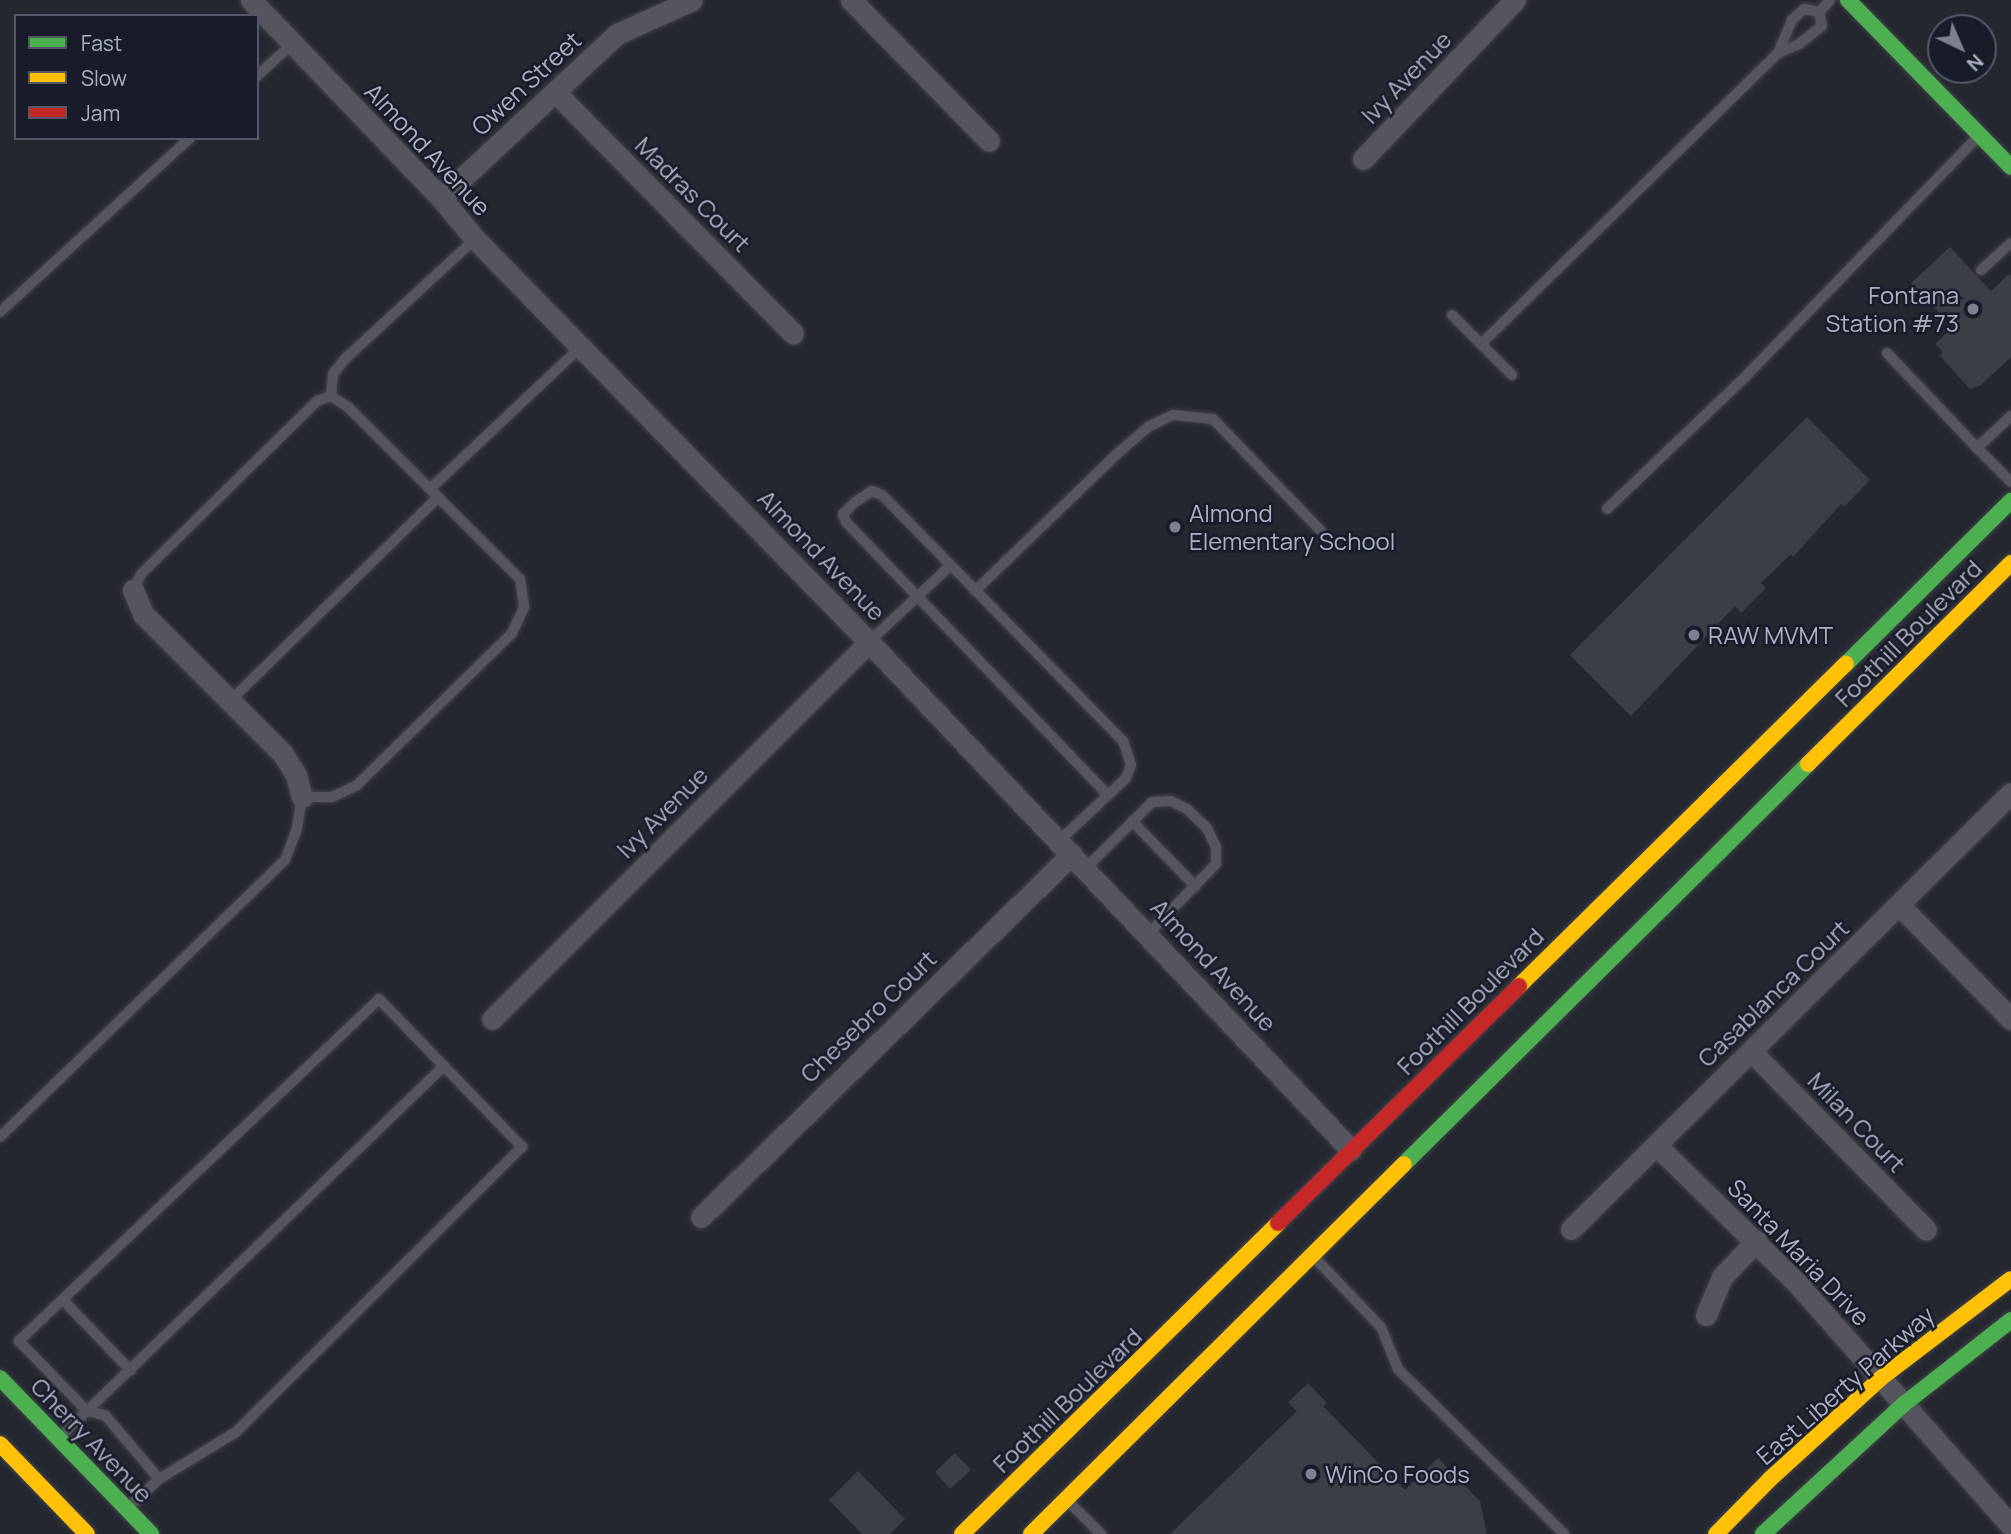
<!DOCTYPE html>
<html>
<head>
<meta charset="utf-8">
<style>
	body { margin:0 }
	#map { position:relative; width:2011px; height:1534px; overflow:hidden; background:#24272f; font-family:Manrope,sans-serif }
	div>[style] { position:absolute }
	.building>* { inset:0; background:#3b3e46 }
	.roads { filter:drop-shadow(0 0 2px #404249) drop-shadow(0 0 2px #404249) }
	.lane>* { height:10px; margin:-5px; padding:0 5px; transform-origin:5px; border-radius:5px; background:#54555e }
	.street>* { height:21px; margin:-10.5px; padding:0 10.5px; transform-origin:10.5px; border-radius:10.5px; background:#54555e }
	.fast>* { height:16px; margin:-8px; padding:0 8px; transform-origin:8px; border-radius:8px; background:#4caf50 }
	.slow>* { height:16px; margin:-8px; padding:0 8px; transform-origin:8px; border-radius:8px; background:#ffc107 }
	.jam>* { height:16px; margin:-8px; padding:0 8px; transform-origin:8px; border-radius:8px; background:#c62828 }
	.dots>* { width:19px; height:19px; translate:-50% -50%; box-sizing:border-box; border:4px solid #181c29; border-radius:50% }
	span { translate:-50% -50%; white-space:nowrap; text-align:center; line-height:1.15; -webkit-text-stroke:5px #181c29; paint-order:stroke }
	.street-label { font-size:24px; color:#acb0c2 }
	.poi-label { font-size:24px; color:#acb0c2 }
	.right { translate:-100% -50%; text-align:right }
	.left { translate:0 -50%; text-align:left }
	.legend { position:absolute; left:14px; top:14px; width:245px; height:126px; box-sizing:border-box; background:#181c29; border:2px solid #535766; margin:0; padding:9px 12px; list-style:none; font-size:21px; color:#acb0c2 }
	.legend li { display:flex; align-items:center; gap:14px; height:35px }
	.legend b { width:35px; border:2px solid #535766 }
	.north { position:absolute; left:1927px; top:14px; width:70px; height:70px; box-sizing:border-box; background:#181c29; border:2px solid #535766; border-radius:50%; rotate:136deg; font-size:19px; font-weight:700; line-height:28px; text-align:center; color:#acb0c2 }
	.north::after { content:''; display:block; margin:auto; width:24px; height:32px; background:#7c808f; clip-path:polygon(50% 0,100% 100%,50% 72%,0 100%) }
</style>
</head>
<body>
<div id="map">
	<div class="building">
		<i style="clip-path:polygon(1950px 247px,1991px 291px,2009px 274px,2011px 276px,2011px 357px,1981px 385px,1970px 389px,1940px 356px,1943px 352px,1935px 344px,1953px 327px,1911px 283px)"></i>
		<i style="clip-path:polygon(1807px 417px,1870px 480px,1844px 507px,1841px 504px,1793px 557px,1791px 554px,1761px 583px,1766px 588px,1741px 613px,1735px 606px,1631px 716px,1570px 655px)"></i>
		<i style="clip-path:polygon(1308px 1383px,1327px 1403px,1323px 1406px,1405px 1490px,1438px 1458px,1480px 1501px,1487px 1534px,1170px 1534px,1297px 1411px,1288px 1402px)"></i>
		<i style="clip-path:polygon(955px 1453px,971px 1470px,950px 1489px,935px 1472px)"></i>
		<i style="clip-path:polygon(858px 1471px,905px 1519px,890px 1534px,862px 1534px,829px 1500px)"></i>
	</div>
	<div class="roads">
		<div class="lane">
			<i style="left:1819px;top:12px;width:16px;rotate:-47deg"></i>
			<i style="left:1778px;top:53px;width:23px;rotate:-23deg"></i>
			<i style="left:1799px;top:44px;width:29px;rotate:-38deg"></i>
			<i style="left:1822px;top:26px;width:14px;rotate:-102deg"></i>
			<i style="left:257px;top:76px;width:49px;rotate:-42.5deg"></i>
			<i style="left:1981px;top:270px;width:40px;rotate:-42deg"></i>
			<i style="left:0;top:312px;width:258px;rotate:-42.5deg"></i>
			<i style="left:1452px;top:315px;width:41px;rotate:45deg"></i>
			<i style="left:1481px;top:344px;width:416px;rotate:-44.4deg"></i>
			<i style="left:1778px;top:53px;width:36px;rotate:-67deg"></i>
			<i style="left:1792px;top:20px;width:16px;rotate:-43deg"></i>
			<i style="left:1804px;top:9px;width:15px;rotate:11deg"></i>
			<i style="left:1481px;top:344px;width:44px;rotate:45deg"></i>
			<i style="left:1887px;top:353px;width:131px;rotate:46.5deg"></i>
			<i style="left:331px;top:396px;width:22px;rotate:-85deg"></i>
			<i style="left:333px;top:374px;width:21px;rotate:-51deg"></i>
			<i style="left:346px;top:358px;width:176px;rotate:-42.7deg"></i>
			<i style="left:2011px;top:416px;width:47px;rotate:136.7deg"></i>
			<i style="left:1977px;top:448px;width:48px;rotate:45deg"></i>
			<i style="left:430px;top:489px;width:209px;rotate:-43.3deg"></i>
			<i style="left:1607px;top:509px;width:192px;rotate:-43.7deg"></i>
			<i style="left:1746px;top:376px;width:333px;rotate:-45.9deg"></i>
			<i style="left:133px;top:590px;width:18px;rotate:-63deg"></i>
			<i style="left:141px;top:574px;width:247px;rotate:-44.5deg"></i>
			<i style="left:317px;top:401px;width:15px;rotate:-20deg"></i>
			<i style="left:975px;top:591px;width:197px;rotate:-44deg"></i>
			<i style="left:1117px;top:454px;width:41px;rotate:-41.1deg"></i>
			<i style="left:1148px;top:427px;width:28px;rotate:-26deg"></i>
			<i style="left:1173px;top:415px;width:40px;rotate:5.7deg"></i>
			<i style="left:1213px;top:419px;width:156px;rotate:46deg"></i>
			<i style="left:869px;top:642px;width:112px;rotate:-43.2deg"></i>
			<i style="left:230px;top:701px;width:291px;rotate:-44.4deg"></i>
			<i style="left:1132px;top:821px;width:91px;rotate:45.9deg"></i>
			<i style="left:1059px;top:841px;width:92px;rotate:-43.2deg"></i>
			<i style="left:1126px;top:778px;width:14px;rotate:-69deg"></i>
			<i style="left:1131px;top:765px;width:25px;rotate:-108deg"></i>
			<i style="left:1123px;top:741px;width:344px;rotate:-134.4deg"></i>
			<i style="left:882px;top:495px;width:11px;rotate:-158deg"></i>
			<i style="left:872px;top:491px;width:20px;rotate:147deg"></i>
			<i style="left:855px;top:502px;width:17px;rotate:135deg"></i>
			<i style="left:843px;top:514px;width:9px;rotate:69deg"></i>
			<i style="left:846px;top:522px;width:378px;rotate:46.2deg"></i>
			<i style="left:1086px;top:868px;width:93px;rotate:-45deg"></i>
			<i style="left:1152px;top:802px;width:19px;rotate:-3deg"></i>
			<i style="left:1171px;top:801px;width:18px;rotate:27deg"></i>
			<i style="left:1187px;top:809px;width:28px;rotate:44deg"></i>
			<i style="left:1207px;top:828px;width:21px;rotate:65deg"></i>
			<i style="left:1216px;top:847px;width:17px;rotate:90deg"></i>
			<i style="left:1216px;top:864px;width:98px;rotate:134.2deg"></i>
			<i style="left:0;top:1137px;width:397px;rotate:-44.2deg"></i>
			<i style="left:285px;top:860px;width:34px;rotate:-69deg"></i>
			<i style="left:297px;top:828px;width:31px;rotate:-81deg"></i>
			<i style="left:302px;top:797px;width:30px"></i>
			<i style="left:332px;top:797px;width:26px;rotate:-25deg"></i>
			<i style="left:356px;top:786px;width:219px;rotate:-44.4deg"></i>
			<i style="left:512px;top:633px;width:29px;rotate:-65deg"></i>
			<i style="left:524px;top:607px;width:28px;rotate:-98deg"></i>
			<i style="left:520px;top:579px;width:242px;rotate:-135deg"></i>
			<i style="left:349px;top:408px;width:22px;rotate:-146deg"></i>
			<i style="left:1315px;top:1258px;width:95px;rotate:46.3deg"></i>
			<i style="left:1381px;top:1327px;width:45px;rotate:68deg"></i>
			<i style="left:1398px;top:1369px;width:234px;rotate:44.8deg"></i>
			<i style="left:63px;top:1300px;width:98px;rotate:46.2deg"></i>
			<i style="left:61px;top:1436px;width:533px;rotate:-44.01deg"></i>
			<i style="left:1070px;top:1503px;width:44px;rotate:45deg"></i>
			<i style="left:129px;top:1507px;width:41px;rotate:-43deg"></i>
			<i style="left:159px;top:1479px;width:90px;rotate:-31.4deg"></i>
			<i style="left:236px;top:1432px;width:404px;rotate:-44.9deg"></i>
			<i style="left:522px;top:1147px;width:206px;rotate:-134deg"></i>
			<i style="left:379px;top:999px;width:497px;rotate:136.5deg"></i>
			<i style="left:19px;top:1341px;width:98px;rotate:45.8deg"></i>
			<i style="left:87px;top:1411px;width:18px;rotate:13deg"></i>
			<i style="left:105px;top:1415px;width:84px;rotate:49.8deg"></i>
		</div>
		<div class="street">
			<i style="left:251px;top:0;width:274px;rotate:46.2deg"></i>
			<i style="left:441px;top:198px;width:53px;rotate:50.3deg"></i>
			<i style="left:475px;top:239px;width:564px;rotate:45.65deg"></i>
			<i style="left:869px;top:642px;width:700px;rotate:46.5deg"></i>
			<i style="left:851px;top:0;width:197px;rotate:45.6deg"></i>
			<i style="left:555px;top:92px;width:339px;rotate:45.4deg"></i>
			<i style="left:1363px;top:159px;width:220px;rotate:-46.3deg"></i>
			<i style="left:441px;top:198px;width:241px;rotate:-43deg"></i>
			<i style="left:617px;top:34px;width:82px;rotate:-24.4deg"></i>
			<i style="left:133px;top:590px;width:26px;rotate:67deg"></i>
			<i style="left:143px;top:614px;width:198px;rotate:45deg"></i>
			<i style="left:283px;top:754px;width:25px;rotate:58deg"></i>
			<i style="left:296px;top:775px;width:23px;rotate:75deg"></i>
			<i style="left:1899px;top:905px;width:160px;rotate:45.5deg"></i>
			<i style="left:492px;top:1019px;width:533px;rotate:-45deg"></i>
			<i style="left:1751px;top:1051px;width:250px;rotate:45.6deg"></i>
			<i style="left:1656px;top:1145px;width:196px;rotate:44.4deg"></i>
			<i style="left:1796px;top:1282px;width:325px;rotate:48.6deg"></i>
			<i style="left:701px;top:1217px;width:519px;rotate:-44.38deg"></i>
			<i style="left:1571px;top:1229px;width:619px;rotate:-44.74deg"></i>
			<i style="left:1706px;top:1315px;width:41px;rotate:-67.2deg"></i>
			<i style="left:1722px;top:1277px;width:50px;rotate:-46.6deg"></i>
		</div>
		<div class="fast">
			<i style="left:1848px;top:0;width:233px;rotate:45.7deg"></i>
			<i style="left:1846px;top:664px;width:232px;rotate:-44.7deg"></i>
			<i style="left:1404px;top:1164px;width:569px;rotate:-44.71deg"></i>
			<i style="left:0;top:1378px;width:217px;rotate:45.9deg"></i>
			<i style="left:1763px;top:1534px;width:192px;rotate:-42.7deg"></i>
			<i style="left:1904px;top:1404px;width:136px;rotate:-38.1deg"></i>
		</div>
		<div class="slow">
			<i style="left:1808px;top:764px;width:286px;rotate:-44.7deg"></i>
			<i style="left:1519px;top:986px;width:459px;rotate:-44.6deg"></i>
			<i style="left:0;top:1444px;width:125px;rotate:46deg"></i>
			<i style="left:962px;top:1534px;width:443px;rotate:-44.5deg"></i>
			<i style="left:1031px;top:1534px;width:525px;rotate:-44.77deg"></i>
			<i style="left:1716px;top:1534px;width:77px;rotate:-45.5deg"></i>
			<i style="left:1770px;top:1479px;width:150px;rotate:-42.3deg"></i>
			<i style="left:1881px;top:1378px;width:163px;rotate:-37.3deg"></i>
		</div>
		<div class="jam">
			<i style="left:1278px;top:1223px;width:338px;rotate:-44.5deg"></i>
		</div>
	</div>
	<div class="dots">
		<i style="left:1973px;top:309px;background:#7c808f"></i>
		<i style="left:1175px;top:527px;background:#7c808f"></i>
		<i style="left:1694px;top:635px;background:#7c808f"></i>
		<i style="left:1311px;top:1474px;background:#7c808f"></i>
	</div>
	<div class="street-label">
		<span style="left:1406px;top:77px;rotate:-46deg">Ivy Avenue</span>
		<span style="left:526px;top:83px;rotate:-43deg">Owen Street</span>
		<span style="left:428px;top:149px;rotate:47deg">Almond Avenue</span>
		<span style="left:693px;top:194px;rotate:45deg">Madras Court</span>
		<span style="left:822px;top:555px;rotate:46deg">Almond Avenue</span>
		<span style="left:1908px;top:633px;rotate:-45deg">Foothill Boulevard</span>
		<span style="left:662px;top:812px;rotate:-45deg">Ivy Avenue</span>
		<span style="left:1214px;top:965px;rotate:47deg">Almond Avenue</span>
		<span style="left:1773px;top:993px;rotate:-44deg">Casablanca Court</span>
		<span style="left:1470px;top:1001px;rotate:-45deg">Foothill Boulevard</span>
		<span style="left:868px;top:1016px;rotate:-44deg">Chesebro Court</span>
		<span style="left:1857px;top:1122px;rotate:46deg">Milan Court</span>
		<span style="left:1799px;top:1252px;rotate:46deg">Santa Maria Drive</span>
		<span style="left:1845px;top:1385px;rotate:-41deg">East Liberty Parkway</span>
		<span style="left:1067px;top:1400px;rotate:-44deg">Foothill Boulevard</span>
		<span style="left:92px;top:1440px;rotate:46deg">Cherry Avenue</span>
	</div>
	<div class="poi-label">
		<span class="right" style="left:1959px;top:309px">Fontana<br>Station #73</span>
		<span class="left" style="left:1189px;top:527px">Almond<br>Elementary School</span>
		<span class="left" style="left:1708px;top:635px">RAW MVMT</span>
		<span class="left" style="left:1325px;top:1474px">WinCo Foods</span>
	</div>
	<ul class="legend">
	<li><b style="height:9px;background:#4caf50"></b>Fast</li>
	<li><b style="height:9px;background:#ffc107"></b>Slow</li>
	<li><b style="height:9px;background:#c62828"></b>Jam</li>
	</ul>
	<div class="north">N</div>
</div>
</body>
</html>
